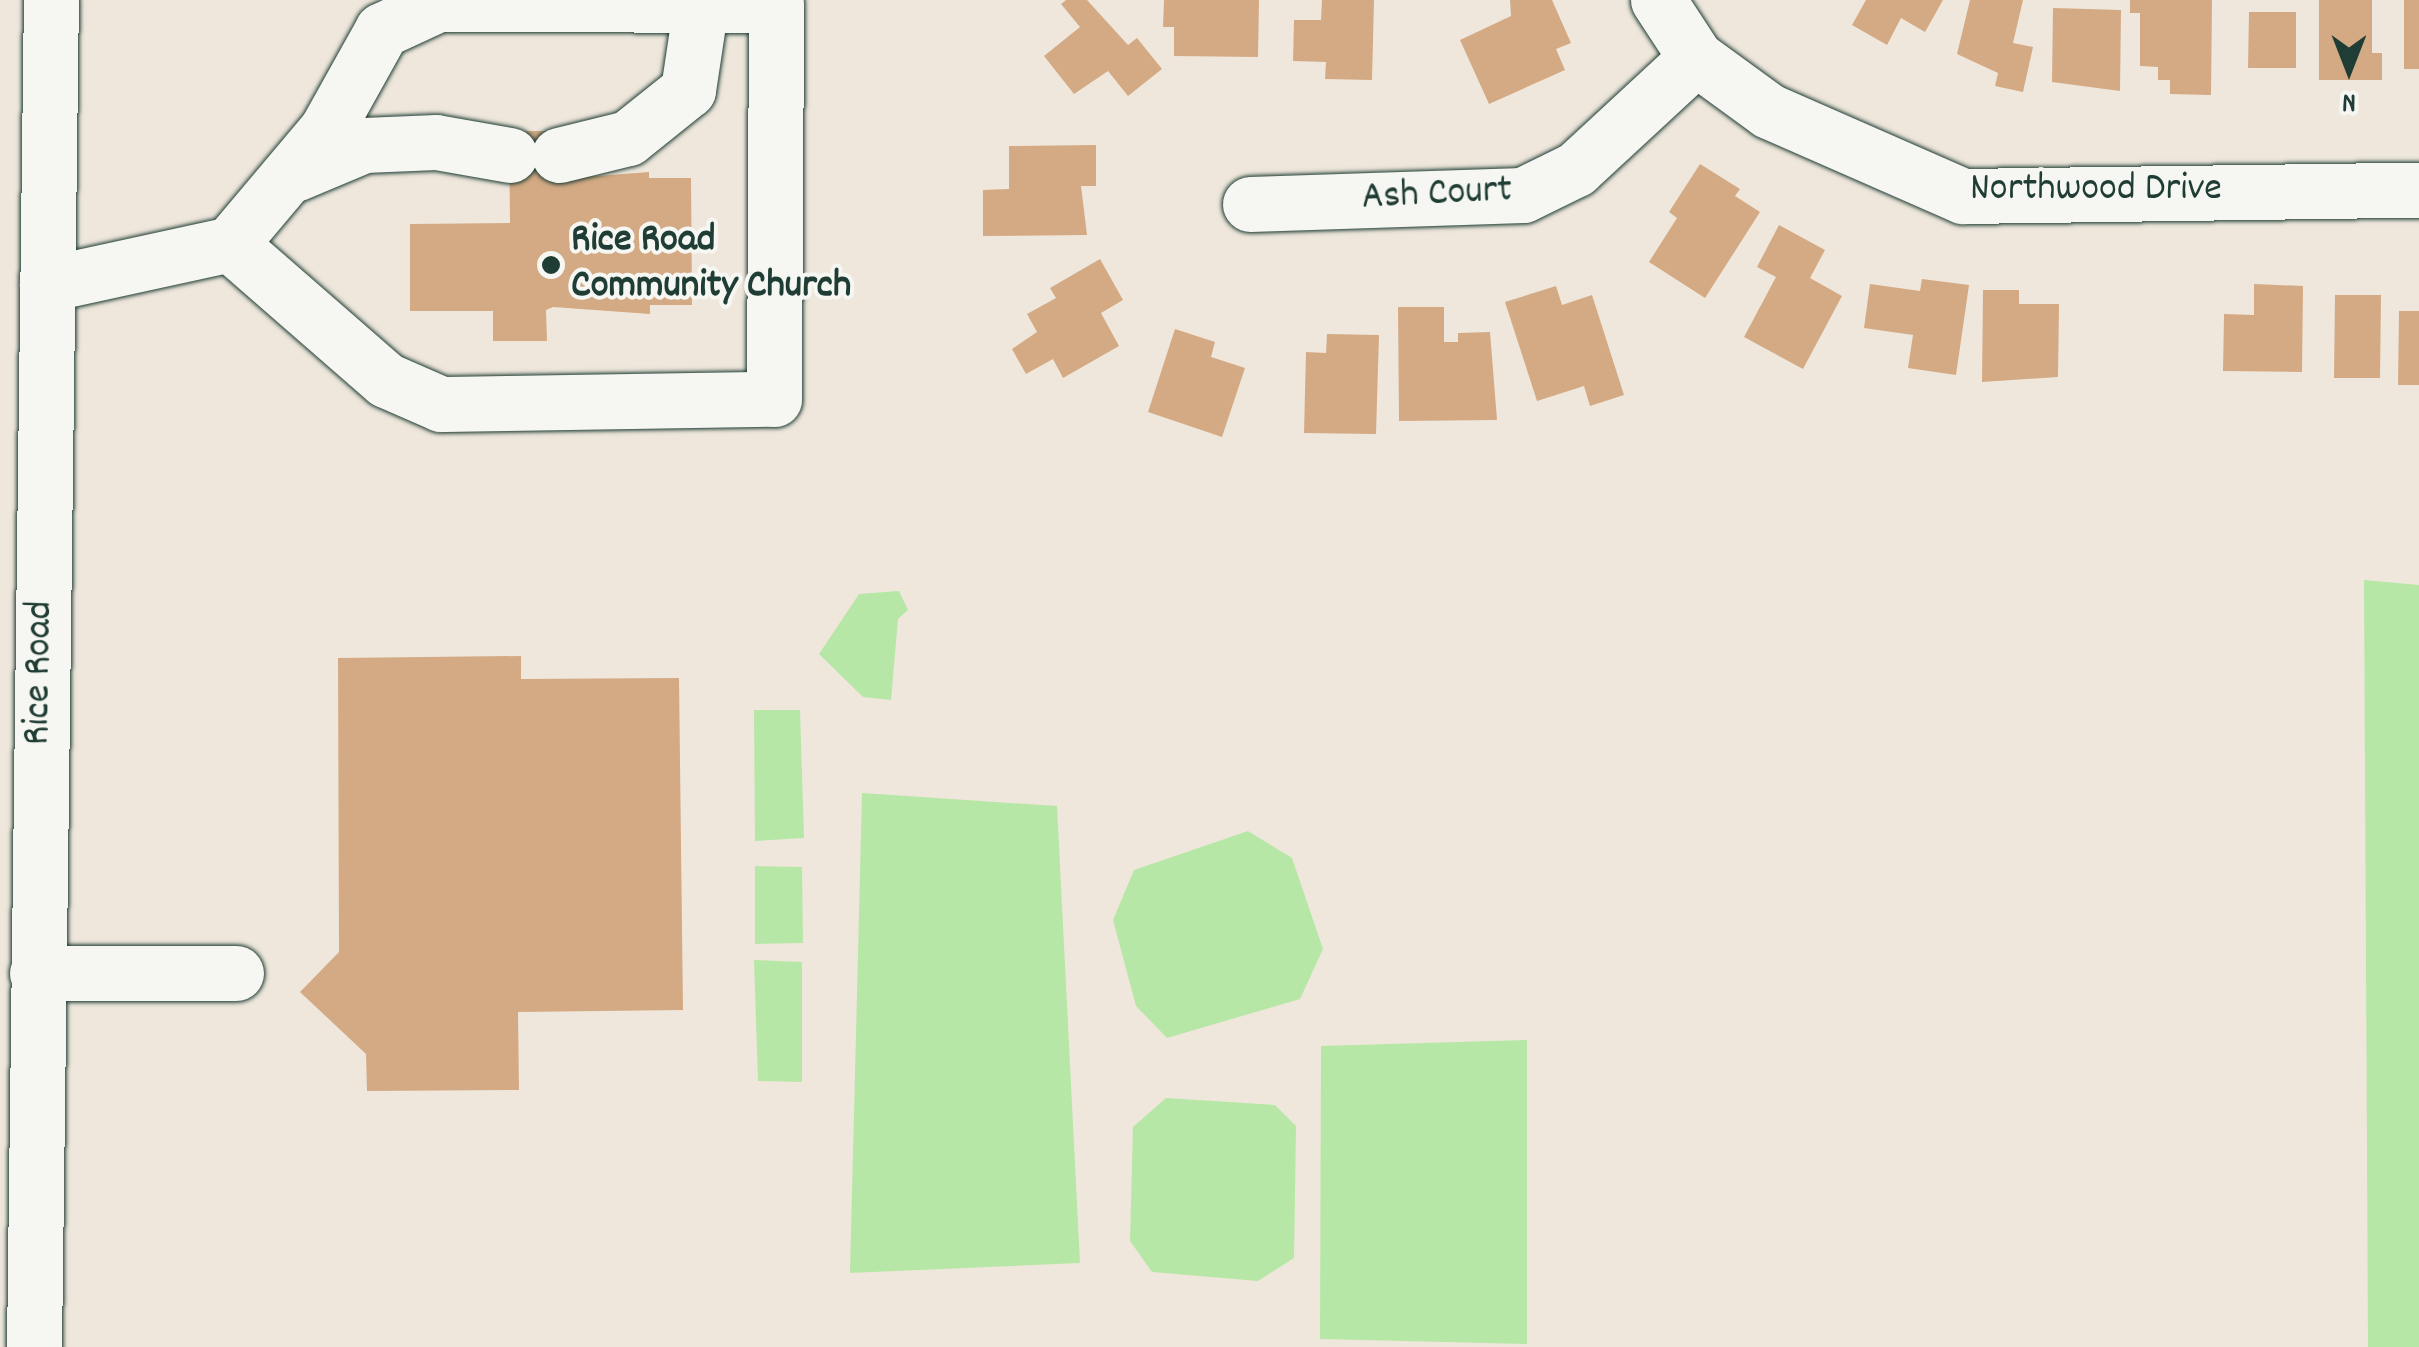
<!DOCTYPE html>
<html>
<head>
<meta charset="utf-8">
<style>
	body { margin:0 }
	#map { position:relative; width:2419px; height:1347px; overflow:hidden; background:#efe7dc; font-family:Dekko,sans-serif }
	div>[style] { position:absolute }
	.green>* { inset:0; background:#b7e7a6 }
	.building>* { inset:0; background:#d3aa84 }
	.roads { filter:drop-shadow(0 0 2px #1f3d34) drop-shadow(0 0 2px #1f3d34) }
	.minor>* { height:55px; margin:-27.5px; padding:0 27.5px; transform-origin:27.5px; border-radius:27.5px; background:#f6f6f2 }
	.dots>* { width:28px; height:28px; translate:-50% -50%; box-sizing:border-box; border:5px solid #f6f6f2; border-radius:50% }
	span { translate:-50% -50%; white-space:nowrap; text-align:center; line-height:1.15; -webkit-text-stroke:8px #f6f6f2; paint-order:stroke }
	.street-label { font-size:40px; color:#1f3d34 }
	.poi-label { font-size:40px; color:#1f3d34; font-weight:700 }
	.left { translate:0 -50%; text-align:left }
	.north { position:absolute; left:2299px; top:20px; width:100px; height:100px; -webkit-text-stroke:8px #f6f6f2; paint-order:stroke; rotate:180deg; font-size:28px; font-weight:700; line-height:40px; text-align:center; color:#1f3d34 }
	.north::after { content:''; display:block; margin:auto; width:35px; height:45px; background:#1f3d34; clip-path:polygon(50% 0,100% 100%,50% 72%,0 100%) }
</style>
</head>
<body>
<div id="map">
	<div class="green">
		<i style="clip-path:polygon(2364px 580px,2419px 585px,2419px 1347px,2368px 1347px)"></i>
		<i style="clip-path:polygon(899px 591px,908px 610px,898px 619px,891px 700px,863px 697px,819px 654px,859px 594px)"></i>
		<i style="clip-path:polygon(800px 710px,804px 838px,755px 841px,754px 710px)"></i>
		<i style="clip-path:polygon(862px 793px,1057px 806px,1080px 1263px,850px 1273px)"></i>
		<i style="clip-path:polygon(1248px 831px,1292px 858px,1323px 949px,1300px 999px,1167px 1038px,1136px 1006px,1113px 920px,1134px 870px)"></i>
		<i style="clip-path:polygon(755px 866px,802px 867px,803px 943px,755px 944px)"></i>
		<i style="clip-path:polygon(754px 960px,802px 962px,802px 1082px,758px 1081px)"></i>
		<i style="clip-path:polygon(1527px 1040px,1527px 1344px,1320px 1339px,1321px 1046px)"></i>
		<i style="clip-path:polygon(1166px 1098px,1275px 1105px,1296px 1126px,1294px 1258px,1258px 1281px,1152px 1272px,1130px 1241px,1133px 1127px)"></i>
	</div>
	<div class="building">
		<i style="clip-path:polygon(1066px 0,1087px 0,1128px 45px,1137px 38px,1162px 69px,1128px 96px,1108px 71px,1074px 94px,1044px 56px,1080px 27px,1061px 4px)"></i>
		<i style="clip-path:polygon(1164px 0,1259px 0,1258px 57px,1174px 56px,1174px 27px,1163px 27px)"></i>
		<i style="clip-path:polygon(1322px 0,1374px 0,1372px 80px,1325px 79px,1326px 62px,1293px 61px,1294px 20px,1321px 20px)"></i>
		<i style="clip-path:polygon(1510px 0,1552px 0,1571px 43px,1556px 49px,1565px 70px,1489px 104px,1460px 40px,1511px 16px)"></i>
		<i style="clip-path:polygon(1866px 0,1943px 0,1925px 32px,1901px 18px,1887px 45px,1852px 25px)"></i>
		<i style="clip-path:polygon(1970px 0,2023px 0,2013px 43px,2033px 47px,2023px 92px,1995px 86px,1998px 73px,1957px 54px)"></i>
		<i style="clip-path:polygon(2130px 0,2212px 0,2211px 95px,2170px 94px,2170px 80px,2158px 80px,2158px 67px,2140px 66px,2140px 13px,2130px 13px)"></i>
		<i style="clip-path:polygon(2319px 0,2372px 0,2372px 53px,2382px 53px,2382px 80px,2319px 80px)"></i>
		<i style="clip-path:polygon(2404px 0,2419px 0,2419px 69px,2404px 69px)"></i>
		<i style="clip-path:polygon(2053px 8px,2121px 10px,2120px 91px,2052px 82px)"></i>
		<i style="clip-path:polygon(2249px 12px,2296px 12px,2296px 68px,2248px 68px)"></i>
		<i style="clip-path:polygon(509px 131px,558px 131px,559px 179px,649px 172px,649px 178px,691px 178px,692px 305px,650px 305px,650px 314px,553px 307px,546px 310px,547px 341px,493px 341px,493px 311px,410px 311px,410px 224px,510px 223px)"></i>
		<i style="clip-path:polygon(1096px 145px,1096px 186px,1081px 186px,1087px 235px,983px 236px,983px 190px,1009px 189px,1009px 146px)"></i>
		<i style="clip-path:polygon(1700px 164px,1740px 189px,1735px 196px,1760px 212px,1705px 298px,1649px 262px,1677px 218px,1669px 212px)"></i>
		<i style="clip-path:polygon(1779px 225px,1825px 250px,1810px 278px,1842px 296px,1803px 369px,1744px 337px,1776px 277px,1757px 267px)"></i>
		<i style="clip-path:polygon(1100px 259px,1123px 300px,1101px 313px,1119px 346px,1063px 378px,1053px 359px,1026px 374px,1012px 349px,1037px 332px,1027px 314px,1056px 298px,1050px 288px)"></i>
		<i style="clip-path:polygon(1922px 279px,1969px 285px,1956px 375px,1908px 368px,1913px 335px,1864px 328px,1870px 284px,1920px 291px)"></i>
		<i style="clip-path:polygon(2254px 284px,2303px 286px,2302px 372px,2223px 371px,2224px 314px,2254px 315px)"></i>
		<i style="clip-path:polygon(1556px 286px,1562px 305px,1592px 295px,1624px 395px,1590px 406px,1584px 386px,1537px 401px,1505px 302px)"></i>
		<i style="clip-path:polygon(1983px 290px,2019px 290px,2019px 304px,2059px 304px,2058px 377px,1982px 382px)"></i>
		<i style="clip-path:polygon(2335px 295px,2381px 295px,2380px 378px,2334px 378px)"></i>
		<i style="clip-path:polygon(1398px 307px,1444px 307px,1444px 342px,1458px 342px,1458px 333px,1490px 332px,1497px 420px,1399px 421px)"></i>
		<i style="clip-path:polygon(2399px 311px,2419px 311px,2419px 385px,2398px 385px)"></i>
		<i style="clip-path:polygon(1175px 329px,1215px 342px,1211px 357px,1245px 368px,1222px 437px,1148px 412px)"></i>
		<i style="clip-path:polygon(1327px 334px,1379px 335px,1376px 434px,1304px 433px,1306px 352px,1326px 353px)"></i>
		<i style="clip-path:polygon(521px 656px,521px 679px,679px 678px,683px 1010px,518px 1012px,519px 1090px,367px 1091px,366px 1054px,300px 992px,339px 952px,338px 658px)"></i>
	</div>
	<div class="roads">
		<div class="minor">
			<i style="left:1658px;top:0;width:69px;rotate:56.8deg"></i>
			<i style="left:1696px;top:58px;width:90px;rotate:36deg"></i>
			<i style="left:1769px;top:111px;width:212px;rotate:23.7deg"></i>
			<i style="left:1963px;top:196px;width:456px;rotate:-0.8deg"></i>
			<i style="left:559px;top:155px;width:71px;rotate:-13.8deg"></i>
			<i style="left:628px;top:138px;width:77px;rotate:-38.7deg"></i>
			<i style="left:688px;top:90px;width:87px;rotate:-81.4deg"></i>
			<i style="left:295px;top:174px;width:75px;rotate:-22.8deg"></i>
			<i style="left:364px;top:145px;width:72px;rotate:-2.4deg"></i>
			<i style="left:436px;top:142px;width:75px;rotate:10deg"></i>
			<i style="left:1250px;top:204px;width:273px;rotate:-1.9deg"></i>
			<i style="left:1523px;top:195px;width:59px;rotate:-26.1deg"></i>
			<i style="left:1576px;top:169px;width:163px;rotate:-42.8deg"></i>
			<i style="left:47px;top:284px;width:187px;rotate:-12.3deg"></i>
			<i style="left:230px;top:244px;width:207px;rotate:41.1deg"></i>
			<i style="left:386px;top:380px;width:60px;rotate:23.6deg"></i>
			<i style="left:441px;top:404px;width:333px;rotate:-0.9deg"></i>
			<i style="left:774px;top:399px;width:394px;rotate:-89.7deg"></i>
			<i style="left:776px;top:5px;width:338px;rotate:-179.8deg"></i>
			<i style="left:438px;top:4px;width:62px;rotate:155.1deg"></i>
			<i style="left:382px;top:30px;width:113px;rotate:119.1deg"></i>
			<i style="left:327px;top:129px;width:150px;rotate:130.1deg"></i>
			<i style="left:37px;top:973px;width:199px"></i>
			<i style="left:34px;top:1347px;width:1347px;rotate:-89.28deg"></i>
		</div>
	</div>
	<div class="dots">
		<i style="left:551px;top:265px;background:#1f3d34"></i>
	</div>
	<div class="street-label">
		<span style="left:2096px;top:191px">Northwood Drive</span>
		<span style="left:1437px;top:196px;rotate:-3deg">Ash Court</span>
		<span style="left:41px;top:673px;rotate:-89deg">Rice Road</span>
	</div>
	<div class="poi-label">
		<span class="left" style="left:571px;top:265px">Rice Road<br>Community Church</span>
	</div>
	<div class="north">N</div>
</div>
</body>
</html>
